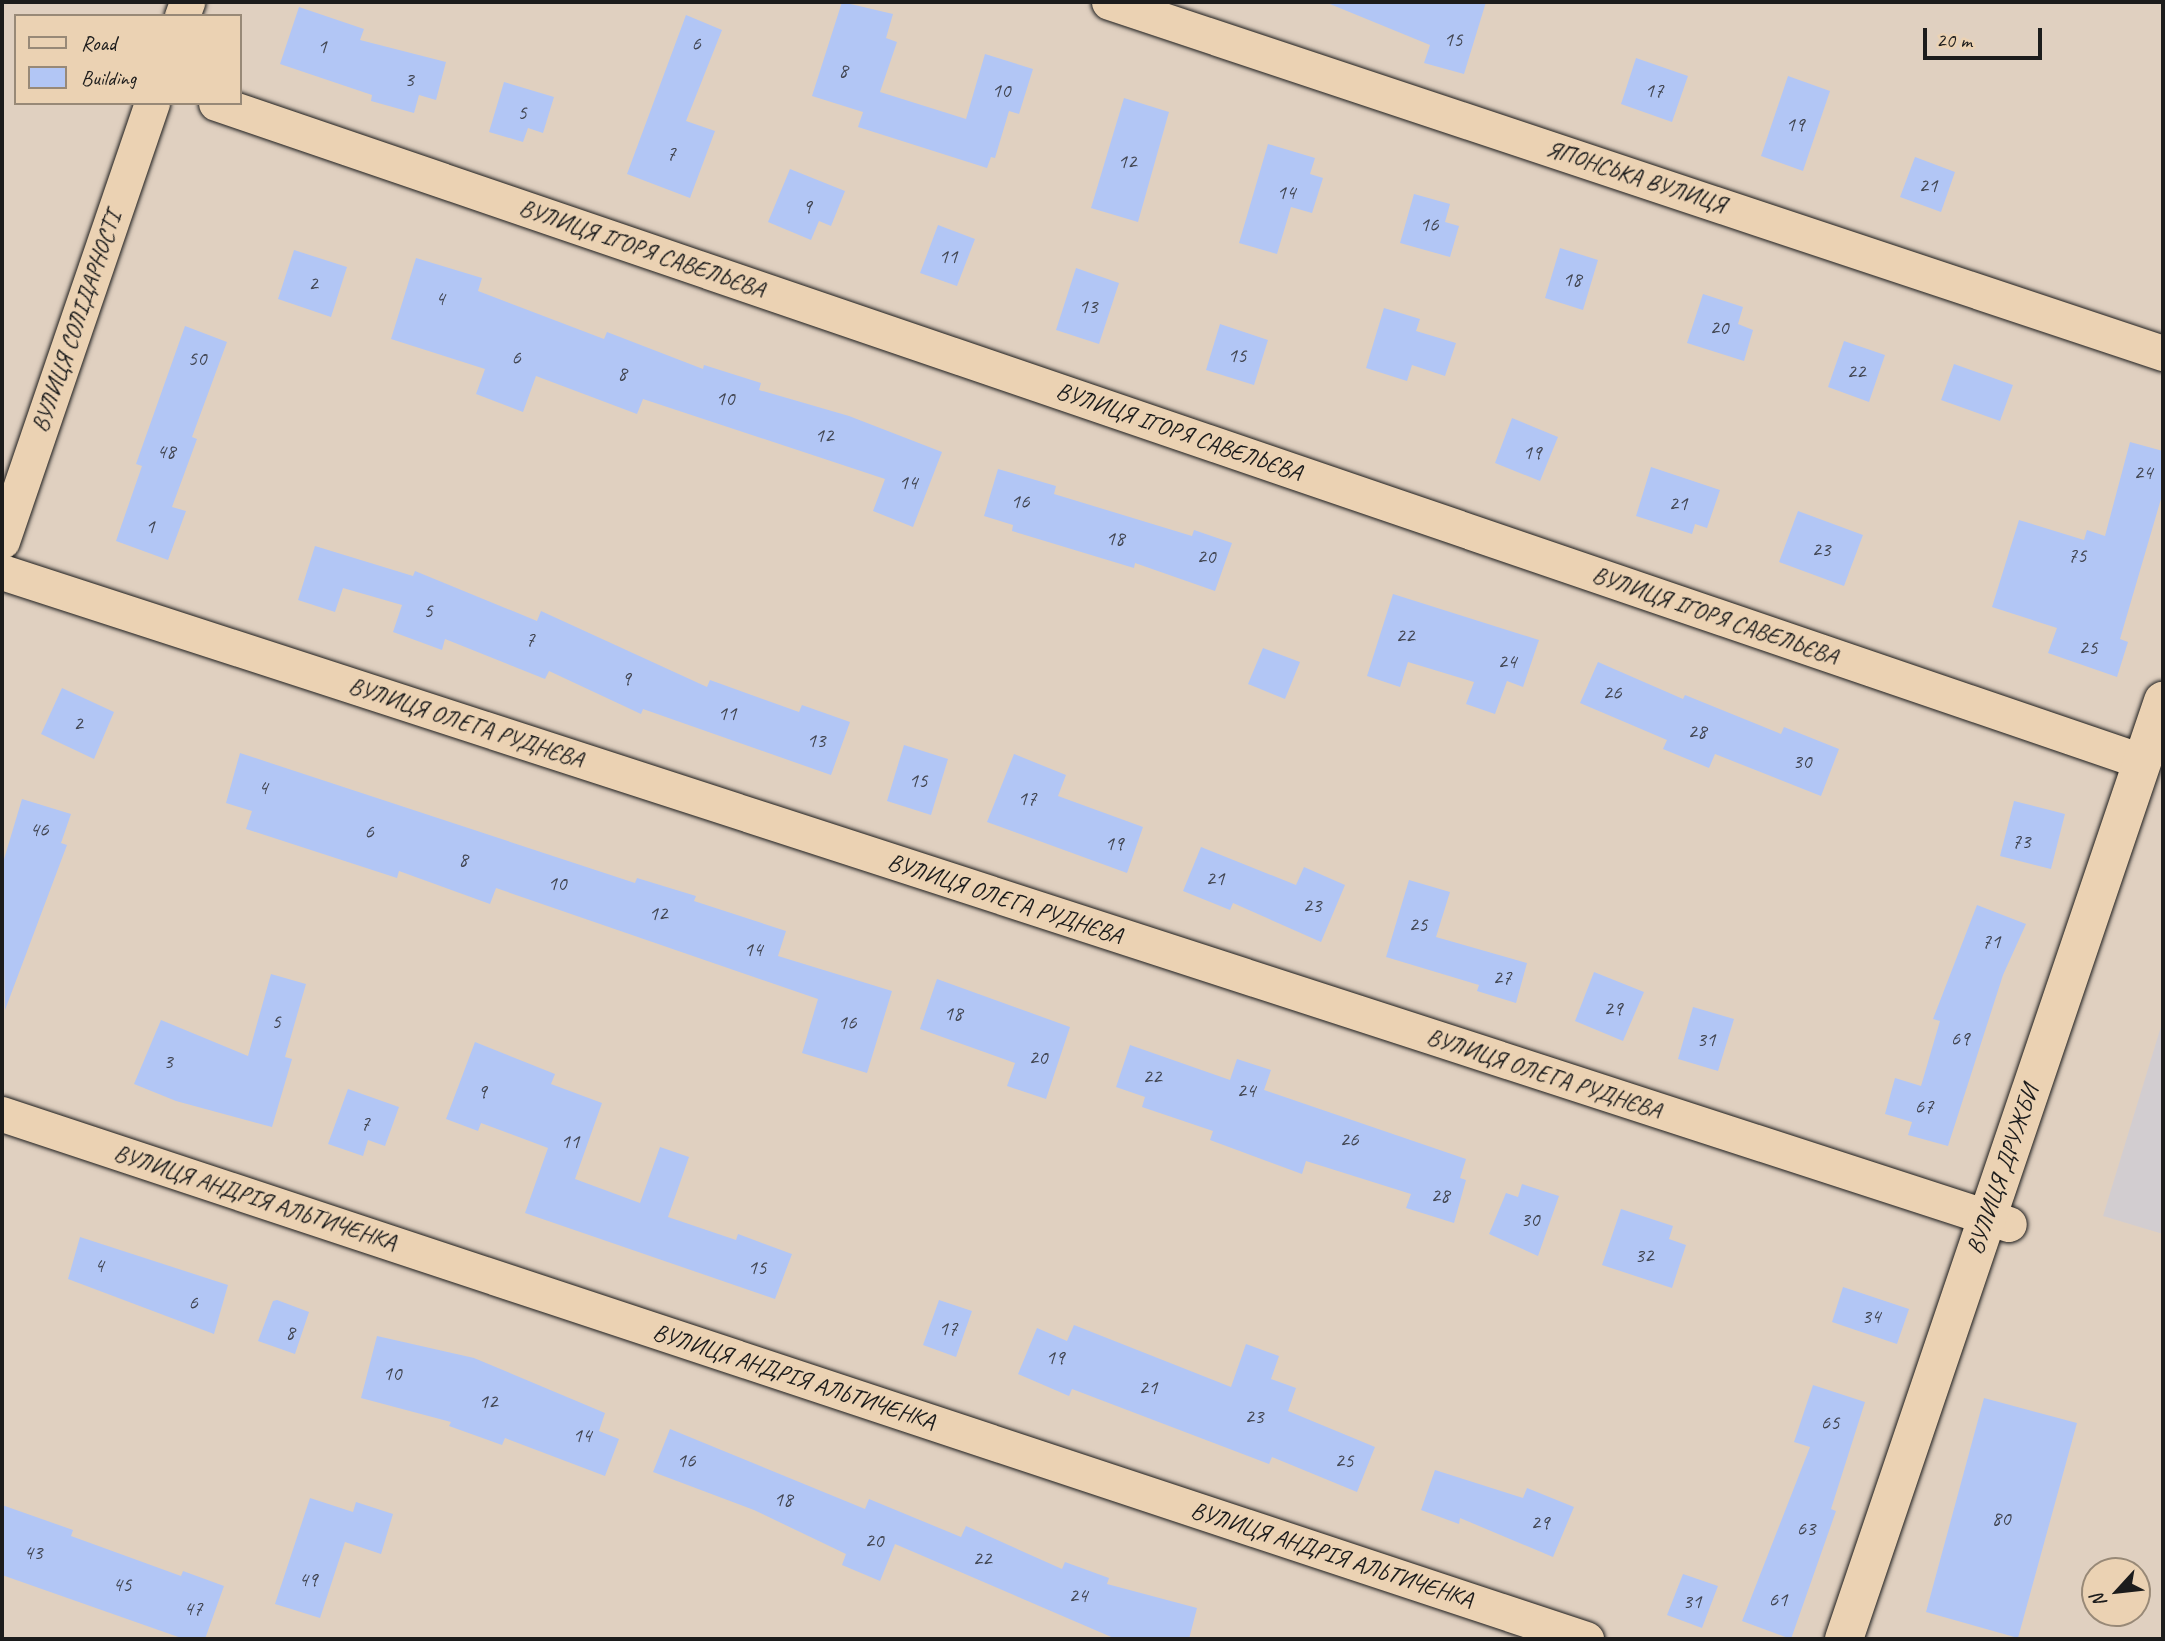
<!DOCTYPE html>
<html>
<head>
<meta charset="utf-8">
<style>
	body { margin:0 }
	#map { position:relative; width:2165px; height:1641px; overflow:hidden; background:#e0d0c0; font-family:Caveat,sans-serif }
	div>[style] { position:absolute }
	.built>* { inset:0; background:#d2cdd0 }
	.building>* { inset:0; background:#b2c6f5 }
	.roads { filter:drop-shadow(0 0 2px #1c1c1c) drop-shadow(0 0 2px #1c1c1c) }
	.street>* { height:35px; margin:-17.5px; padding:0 17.5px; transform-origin:17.5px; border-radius:17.5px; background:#ebd2b3 }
	.secondary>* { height:38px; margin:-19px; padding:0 19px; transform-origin:19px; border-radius:19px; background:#ebd2b3 }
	span { translate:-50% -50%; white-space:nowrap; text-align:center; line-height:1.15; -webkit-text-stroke:6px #ebd2b3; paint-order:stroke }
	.number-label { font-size:21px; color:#424652 }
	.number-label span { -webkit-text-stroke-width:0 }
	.street-label { font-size:24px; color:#1c1c1c }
	.frame { position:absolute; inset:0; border:4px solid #1c1c1c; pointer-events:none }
	.legend { position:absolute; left:14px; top:14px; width:228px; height:91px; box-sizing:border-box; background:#ebd2b3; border:2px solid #988977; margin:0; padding:9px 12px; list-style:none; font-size:21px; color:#1c1c1c }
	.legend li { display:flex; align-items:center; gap:14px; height:35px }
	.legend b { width:35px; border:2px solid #988977 }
	.north { position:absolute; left:2081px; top:1557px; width:70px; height:70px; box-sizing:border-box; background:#ebd2b3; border:2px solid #988977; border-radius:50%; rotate:243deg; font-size:19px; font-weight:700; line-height:28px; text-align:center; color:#1c1c1c }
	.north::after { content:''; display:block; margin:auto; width:24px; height:32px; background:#1c1c1c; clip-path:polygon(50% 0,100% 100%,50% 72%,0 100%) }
	.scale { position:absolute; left:1923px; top:28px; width:119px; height:32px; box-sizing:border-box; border:4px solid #1c1c1c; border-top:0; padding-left:9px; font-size:21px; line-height:24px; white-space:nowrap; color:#1c1c1c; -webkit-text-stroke:5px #ebd2b3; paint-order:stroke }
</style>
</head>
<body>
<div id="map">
	<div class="built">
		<i style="clip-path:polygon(2163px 1020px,2163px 1234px,2103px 1216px)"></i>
	</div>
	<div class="building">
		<i style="clip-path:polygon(842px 2px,893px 14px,886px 38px,897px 42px,880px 92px,966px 119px,985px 54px,1033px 69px,1019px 114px,1009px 111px,995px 158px,991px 157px,987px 168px,858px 127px,863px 112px,812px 96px)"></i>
		<i style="clip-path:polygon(1325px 2px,1486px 2px,1464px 74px,1424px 63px,1430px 45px)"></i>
		<i style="clip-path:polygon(299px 7px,364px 29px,360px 40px,446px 62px,436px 100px,419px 95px,414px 113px,371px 101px,372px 95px,280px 64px)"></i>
		<i style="clip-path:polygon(686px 15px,722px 30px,686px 121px,715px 131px,690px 198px,627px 174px)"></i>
		<i style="clip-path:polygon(1636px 58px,1688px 76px,1672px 122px,1621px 104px)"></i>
		<i style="clip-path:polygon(1788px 76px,1830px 91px,1803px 171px,1761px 156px)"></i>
		<i style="clip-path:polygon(504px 82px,554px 97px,543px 133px,528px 128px,523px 142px,489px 132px)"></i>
		<i style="clip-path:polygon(1124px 98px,1169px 112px,1138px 222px,1091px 208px)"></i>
		<i style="clip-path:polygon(1268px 144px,1315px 158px,1310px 174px,1323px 178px,1312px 213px,1291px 207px,1277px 254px,1239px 243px)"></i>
		<i style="clip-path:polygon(1915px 157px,1955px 172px,1941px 212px,1900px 197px)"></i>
		<i style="clip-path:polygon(790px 169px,845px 191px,831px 226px,819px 221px,811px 240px,768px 222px)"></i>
		<i style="clip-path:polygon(1414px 194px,1450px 204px,1445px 222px,1459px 226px,1450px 257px,1400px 243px)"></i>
		<i style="clip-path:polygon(938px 225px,975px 239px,957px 286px,920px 273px)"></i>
		<i style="clip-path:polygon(1560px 248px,1598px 260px,1583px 310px,1545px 298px)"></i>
		<i style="clip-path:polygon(294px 250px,347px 267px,331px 317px,278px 299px)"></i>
		<i style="clip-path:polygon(416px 258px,482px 278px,478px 291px,604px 339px,607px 332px,703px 369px,704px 365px,761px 383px,759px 390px,849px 416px,942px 452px,913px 527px,873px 511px,885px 479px,643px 399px,637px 414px,536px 376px,523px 412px,476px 394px,485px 369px,391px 339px)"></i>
		<i style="clip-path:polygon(1076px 268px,1119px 283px,1099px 344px,1056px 330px)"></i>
		<i style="clip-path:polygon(1703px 294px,1743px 307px,1738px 324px,1753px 330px,1744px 361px,1687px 343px)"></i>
		<i style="clip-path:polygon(1384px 308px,1420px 319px,1416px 331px,1456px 343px,1445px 376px,1412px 365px,1407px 381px,1366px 368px)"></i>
		<i style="clip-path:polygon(1220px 324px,1268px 340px,1254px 385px,1206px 370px)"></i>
		<i style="clip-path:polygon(185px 326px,227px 342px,192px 437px,197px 439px,172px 507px,186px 511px,168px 560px,116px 541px,142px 466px,136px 464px)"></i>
		<i style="clip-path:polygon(1844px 341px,1885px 355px,1869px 402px,1828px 387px)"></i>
		<i style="clip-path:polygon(1954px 364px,2013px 385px,2000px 421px,1941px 400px)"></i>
		<i style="clip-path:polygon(1512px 418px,1558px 437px,1540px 481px,1495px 463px)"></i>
		<i style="clip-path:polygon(2130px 442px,2163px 451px,2163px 492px,2120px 639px,2128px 642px,2117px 677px,2048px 653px,2057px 628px,1992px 607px,2019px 520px,2084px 540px,2087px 530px,2105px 536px)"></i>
		<i style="clip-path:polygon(1651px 467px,1720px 490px,1707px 528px,1695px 524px,1692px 534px,1636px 516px)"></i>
		<i style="clip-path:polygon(998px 469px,1056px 486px,1054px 494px,1192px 536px,1194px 530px,1232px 543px,1215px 591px,1135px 563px,1134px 568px,1012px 531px,1013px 525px,984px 516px)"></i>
		<i style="clip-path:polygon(1798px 511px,1863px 535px,1844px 586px,1779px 562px)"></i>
		<i style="clip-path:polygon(315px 546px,413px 576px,415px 571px,537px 621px,541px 611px,707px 687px,710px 680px,799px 712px,802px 705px,850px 722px,831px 775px,643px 709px,641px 714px,549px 671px,545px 679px,445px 639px,442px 650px,393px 632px,402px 605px,343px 588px,335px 612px,298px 600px)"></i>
		<i style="clip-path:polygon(1393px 594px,1539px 640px,1523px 687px,1507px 681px,1495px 714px,1466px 704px,1474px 682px,1408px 662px,1400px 687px,1367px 676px)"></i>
		<i style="clip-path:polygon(1263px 648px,1300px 662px,1285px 699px,1248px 684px)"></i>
		<i style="clip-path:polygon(1598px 662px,1683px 699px,1685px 695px,1781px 734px,1784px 727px,1839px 749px,1821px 796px,1715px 754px,1709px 768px,1663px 749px,1667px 740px,1580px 703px)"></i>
		<i style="clip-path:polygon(62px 688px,114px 712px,94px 759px,41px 734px)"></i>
		<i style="clip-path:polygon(904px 745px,948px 759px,931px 815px,887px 801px)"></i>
		<i style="clip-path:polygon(240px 753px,635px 883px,637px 878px,696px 896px,694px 901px,786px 931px,778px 956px,892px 991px,867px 1073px,802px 1053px,818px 999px,496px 888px,490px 904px,399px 871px,397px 878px,246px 829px,252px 811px,226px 803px)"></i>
		<i style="clip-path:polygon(1014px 754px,1066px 775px,1058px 796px,1143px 827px,1127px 873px,987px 822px)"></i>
		<i style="clip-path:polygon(22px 799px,71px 814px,61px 843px,67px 845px,5px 1010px,2px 866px)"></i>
		<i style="clip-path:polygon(2014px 801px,2065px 814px,2051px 869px,2000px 856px)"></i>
		<i style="clip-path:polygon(1201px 847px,1296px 885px,1304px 867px,1345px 885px,1321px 942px,1233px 903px,1230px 910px,1183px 891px)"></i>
		<i style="clip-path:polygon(1409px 880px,1450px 892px,1436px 937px,1527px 963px,1516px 1003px,1477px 991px,1479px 985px,1386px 957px)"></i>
		<i style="clip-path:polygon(1977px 905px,2026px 924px,2003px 975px,1948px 1146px,1908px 1135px,1912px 1122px,1885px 1114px,1895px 1078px,1921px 1086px,1940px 1021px,1933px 1019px)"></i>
		<i style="clip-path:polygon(1594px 972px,1644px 992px,1623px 1041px,1575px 1021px)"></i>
		<i style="clip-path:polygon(271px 974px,306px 984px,285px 1057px,292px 1059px,272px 1127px,176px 1101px,134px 1084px,161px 1020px,248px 1056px)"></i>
		<i style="clip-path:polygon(937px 979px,1070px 1027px,1046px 1099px,1007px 1086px,1015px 1063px,920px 1029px)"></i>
		<i style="clip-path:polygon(1693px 1007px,1734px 1019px,1718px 1071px,1678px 1059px)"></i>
		<i style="clip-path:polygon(475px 1042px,555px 1074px,551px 1084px,602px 1103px,575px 1179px,640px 1203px,660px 1147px,689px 1157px,668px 1217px,736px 1240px,738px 1234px,792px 1254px,775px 1299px,525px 1213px,548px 1148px,481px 1123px,478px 1131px,446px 1119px)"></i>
		<i style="clip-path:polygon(1130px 1045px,1230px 1080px,1237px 1059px,1271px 1070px,1264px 1090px,1466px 1159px,1460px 1178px,1466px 1180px,1454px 1223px,1406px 1208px,1411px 1194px,1306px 1161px,1302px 1174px,1210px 1140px,1213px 1131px,1142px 1107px,1145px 1097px,1116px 1087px)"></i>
		<i style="clip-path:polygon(348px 1089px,399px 1107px,385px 1146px,368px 1140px,363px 1156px,328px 1144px)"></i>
		<i style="clip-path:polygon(1522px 1184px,1559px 1196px,1538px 1256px,1489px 1234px,1506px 1193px,1518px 1197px)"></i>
		<i style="clip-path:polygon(1621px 1209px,1673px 1226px,1669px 1239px,1686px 1245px,1672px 1288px,1602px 1265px)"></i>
		<i style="clip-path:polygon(80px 1237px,228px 1285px,214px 1334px,68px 1279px)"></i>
		<i style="clip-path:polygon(1843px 1287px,1909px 1309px,1897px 1344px,1832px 1322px)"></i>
		<i style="clip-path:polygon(277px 1300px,309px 1312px,295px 1354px,258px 1341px,273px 1301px)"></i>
		<i style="clip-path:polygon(939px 1300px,972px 1311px,956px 1357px,923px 1345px)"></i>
		<i style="clip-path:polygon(1074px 1325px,1231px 1387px,1246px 1344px,1279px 1356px,1271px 1379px,1296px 1388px,1288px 1411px,1375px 1447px,1357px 1492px,1272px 1457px,1269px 1464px,1072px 1389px,1069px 1396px,1018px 1374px,1037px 1328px,1067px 1341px)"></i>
		<i style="clip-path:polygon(377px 1336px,474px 1358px,605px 1413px,599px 1431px,619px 1439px,605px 1476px,505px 1438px,502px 1445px,449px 1426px,451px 1422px,361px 1398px)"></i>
		<i style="clip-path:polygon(1813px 1385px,1865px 1402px,1831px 1509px,1836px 1511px,1791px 1639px,1742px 1621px,1810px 1447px,1794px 1442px)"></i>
		<i style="clip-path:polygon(1984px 1398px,2077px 1423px,2018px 1638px,1926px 1612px)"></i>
		<i style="clip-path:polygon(670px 1429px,865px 1509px,869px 1499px,961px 1537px,966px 1526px,1062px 1569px,1065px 1562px,1109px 1578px,1107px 1584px,1197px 1608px,1189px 1639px,1116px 1639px,895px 1544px,880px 1581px,842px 1565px,846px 1554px,754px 1510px,653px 1472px)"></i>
		<i style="clip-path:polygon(1435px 1470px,1523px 1498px,1527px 1488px,1574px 1507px,1553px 1557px,1460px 1518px,1459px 1524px,1421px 1510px)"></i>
		<i style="clip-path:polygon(310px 1498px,353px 1512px,356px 1502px,393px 1514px,381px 1554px,345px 1542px,320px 1618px,275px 1604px)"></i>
		<i style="clip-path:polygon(2px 1505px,73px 1530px,71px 1536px,181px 1576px,183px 1571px,224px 1586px,205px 1639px,184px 1639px,2px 1575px)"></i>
		<i style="clip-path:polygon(1683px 1574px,1718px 1586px,1702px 1628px,1667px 1615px)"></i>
	</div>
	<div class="roads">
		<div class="street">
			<i style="left:1109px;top:2px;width:1111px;rotate:18.42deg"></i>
			<i style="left:182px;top:16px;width:15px;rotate:-70deg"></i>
			<i style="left:216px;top:103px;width:2034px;rotate:18.87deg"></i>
			<i style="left:2px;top:541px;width:463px;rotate:-71.1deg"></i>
			<i style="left:2px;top:572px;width:2110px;rotate:18deg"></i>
			<i style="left:2px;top:1114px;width:1669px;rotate:18.34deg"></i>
		</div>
		<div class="secondary">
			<i style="left:1844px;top:1639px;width:991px;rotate:-71.22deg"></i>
		</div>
	</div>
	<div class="number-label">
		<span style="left:1453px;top:39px">15</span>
		<span style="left:696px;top:43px">6</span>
		<span style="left:322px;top:46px">1</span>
		<span style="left:843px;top:70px">8</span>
		<span style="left:409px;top:79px">3</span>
		<span style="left:1001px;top:90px">10</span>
		<span style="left:1654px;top:90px">17</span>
		<span style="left:522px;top:112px">5</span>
		<span style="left:1795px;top:124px">19</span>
		<span style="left:671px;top:153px">7</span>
		<span style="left:1127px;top:161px">12</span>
		<span style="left:1928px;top:185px">21</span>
		<span style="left:1286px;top:192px">14</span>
		<span style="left:807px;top:206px">9</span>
		<span style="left:1429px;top:224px">16</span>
		<span style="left:948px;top:256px">11</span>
		<span style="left:1572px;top:279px">18</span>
		<span style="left:313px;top:283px">2</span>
		<span style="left:440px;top:298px">4</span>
		<span style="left:1088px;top:306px">13</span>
		<span style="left:1719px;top:327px">20</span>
		<span style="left:1237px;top:355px">15</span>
		<span style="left:516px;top:357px">6</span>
		<span style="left:197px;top:358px">50</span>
		<span style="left:1856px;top:371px">22</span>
		<span style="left:622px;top:373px">8</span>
		<span style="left:725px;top:398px">10</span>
		<span style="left:824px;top:435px">12</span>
		<span style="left:166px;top:451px">48</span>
		<span style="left:1532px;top:452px">19</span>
		<span style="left:2143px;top:472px">24</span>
		<span style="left:908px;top:482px">14</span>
		<span style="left:1020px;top:501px">16</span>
		<span style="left:1678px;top:503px">21</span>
		<span style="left:150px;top:526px">1</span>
		<span style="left:1115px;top:538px">18</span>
		<span style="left:1821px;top:549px">23</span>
		<span style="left:2077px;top:555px">75</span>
		<span style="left:1206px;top:556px">20</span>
		<span style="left:428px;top:610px">5</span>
		<span style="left:1405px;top:635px">22</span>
		<span style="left:530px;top:639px">7</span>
		<span style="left:2088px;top:647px">25</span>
		<span style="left:1507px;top:661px">24</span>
		<span style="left:626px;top:678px">9</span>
		<span style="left:1612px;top:692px">26</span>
		<span style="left:727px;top:713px">11</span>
		<span style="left:78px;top:723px">2</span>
		<span style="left:1697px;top:731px">28</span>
		<span style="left:816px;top:740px">13</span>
		<span style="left:1802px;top:761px">30</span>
		<span style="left:918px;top:780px">15</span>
		<span style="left:263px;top:787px">4</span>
		<span style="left:1027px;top:798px">17</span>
		<span style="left:39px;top:829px">46</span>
		<span style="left:369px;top:831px">6</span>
		<span style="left:2021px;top:841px">73</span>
		<span style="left:1114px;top:843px">19</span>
		<span style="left:463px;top:859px">8</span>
		<span style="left:1215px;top:878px">21</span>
		<span style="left:557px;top:883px">10</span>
		<span style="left:1312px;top:905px">23</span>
		<span style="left:658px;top:913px">12</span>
		<span style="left:1418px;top:924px">25</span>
		<span style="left:1991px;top:941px">71</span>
		<span style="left:753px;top:949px">14</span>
		<span style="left:1502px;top:977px">27</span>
		<span style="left:1613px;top:1008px">29</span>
		<span style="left:953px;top:1013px">18</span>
		<span style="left:276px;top:1021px">5</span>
		<span style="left:847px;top:1022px">16</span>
		<span style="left:1960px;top:1038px">69</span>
		<span style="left:1706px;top:1039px">31</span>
		<span style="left:1038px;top:1057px">20</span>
		<span style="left:168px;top:1061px">3</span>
		<span style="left:1152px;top:1076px">22</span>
		<span style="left:1246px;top:1090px">24</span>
		<span style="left:482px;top:1091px">9</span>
		<span style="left:1924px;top:1106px">67</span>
		<span style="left:365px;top:1123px">7</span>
		<span style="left:1349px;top:1139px">26</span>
		<span style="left:570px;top:1141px">11</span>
		<span style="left:1440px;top:1195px">28</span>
		<span style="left:1530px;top:1219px">30</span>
		<span style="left:1644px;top:1255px">32</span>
		<span style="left:99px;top:1265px">4</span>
		<span style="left:757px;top:1267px">15</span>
		<span style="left:193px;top:1302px">6</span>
		<span style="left:1871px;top:1316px">34</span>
		<span style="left:948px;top:1328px">17</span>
		<span style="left:290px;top:1332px">8</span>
		<span style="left:1055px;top:1357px">19</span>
		<span style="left:392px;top:1373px">10</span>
		<span style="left:1148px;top:1387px">21</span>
		<span style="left:488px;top:1401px">12</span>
		<span style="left:1254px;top:1416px">23</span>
		<span style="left:1830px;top:1422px">65</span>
		<span style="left:582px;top:1435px">14</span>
		<span style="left:686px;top:1460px">16</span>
		<span style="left:1344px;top:1460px">25</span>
		<span style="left:783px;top:1499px">18</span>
		<span style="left:2001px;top:1518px">80</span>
		<span style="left:1540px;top:1522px">29</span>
		<span style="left:1806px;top:1528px">63</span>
		<span style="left:874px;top:1540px">20</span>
		<span style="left:33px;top:1552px">43</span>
		<span style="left:982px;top:1558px">22</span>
		<span style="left:308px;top:1579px">49</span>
		<span style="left:122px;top:1584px">45</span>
		<span style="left:1078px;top:1595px">24</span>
		<span style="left:1778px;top:1599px">61</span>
		<span style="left:1692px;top:1601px">31</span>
		<span style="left:193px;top:1608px">47</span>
	</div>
	<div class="street-label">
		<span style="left:1636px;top:177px;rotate:18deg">ЯПОНСЬКА ВУЛИЦЯ</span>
		<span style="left:642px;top:249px;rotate:19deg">ВУЛИЦЯ ІГОРЯ САВЕЛЬЄВА</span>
		<span style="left:77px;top:322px;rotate:-71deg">ВУЛИЦЯ СОЛІДАРНОСТІ</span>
		<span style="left:1179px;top:432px;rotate:19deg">ВУЛИЦЯ ІГОРЯ САВЕЛЬЄВА</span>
		<span style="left:1715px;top:616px;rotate:19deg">ВУЛИЦЯ ІГОРЯ САВЕЛЬЄВА</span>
		<span style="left:466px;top:723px;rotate:18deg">ВУЛИЦЯ ОЛЕГА РУДНЄВА</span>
		<span style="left:1005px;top:899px;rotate:18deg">ВУЛИЦЯ ОЛЕГА РУДНЄВА</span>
		<span style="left:1544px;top:1074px;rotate:18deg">ВУЛИЦЯ ОЛЕГА РУДНЄВА</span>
		<span style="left:2003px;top:1170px;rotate:-71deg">ВУЛИЦЯ ДРУЖБИ</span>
		<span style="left:255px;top:1198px;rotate:18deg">ВУЛИЦЯ АНДРІЯ АЛЬТИЧЕНКА</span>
		<span style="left:794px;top:1377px;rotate:18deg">ВУЛИЦЯ АНДРІЯ АЛЬТИЧЕНКА</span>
		<span style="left:1332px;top:1555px;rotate:18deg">ВУЛИЦЯ АНДРІЯ АЛЬТИЧЕНКА</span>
	</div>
	<div class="frame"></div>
	<ul class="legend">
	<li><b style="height:9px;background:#ebd2b3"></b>Road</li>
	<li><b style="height:19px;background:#b2c6f5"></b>Building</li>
	</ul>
	<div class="north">N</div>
	<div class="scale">20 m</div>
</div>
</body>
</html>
